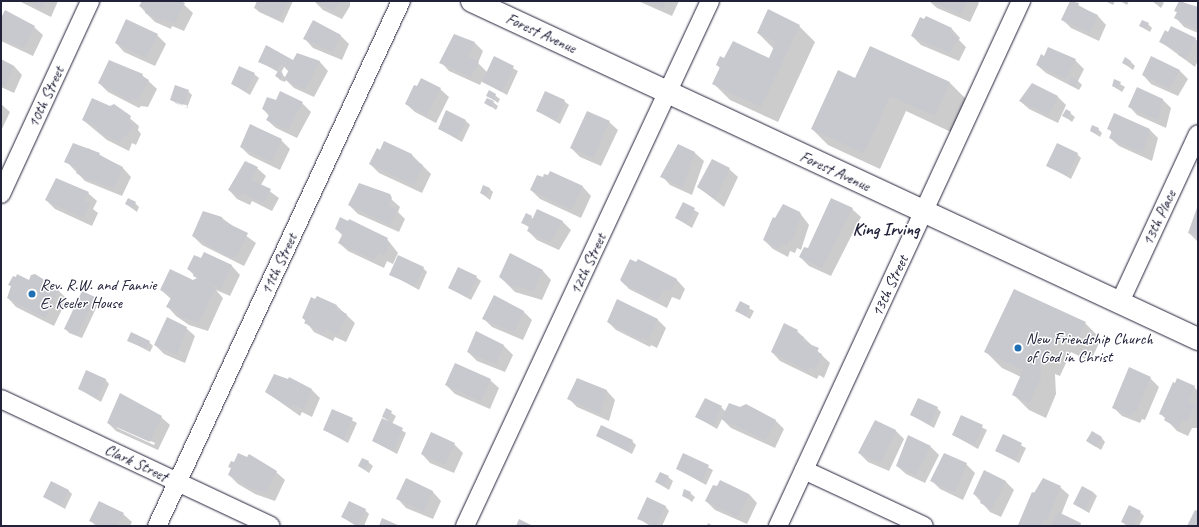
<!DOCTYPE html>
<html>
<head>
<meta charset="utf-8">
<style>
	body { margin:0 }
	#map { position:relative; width:1199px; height:527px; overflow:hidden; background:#fff; font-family:Caveat,sans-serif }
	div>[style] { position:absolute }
	.shadow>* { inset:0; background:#0003 }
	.building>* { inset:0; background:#c8c8cf }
	.roads { filter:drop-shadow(0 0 1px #22223b) drop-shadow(0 0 1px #22223b) }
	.minor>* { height:18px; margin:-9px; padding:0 9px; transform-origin:9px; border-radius:9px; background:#fff }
	.tertiary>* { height:22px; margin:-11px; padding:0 11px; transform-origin:11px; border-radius:11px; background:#fff }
	.dots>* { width:11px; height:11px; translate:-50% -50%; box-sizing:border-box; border:2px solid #fff; border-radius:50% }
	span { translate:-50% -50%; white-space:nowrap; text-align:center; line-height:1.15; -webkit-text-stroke:3px #fff; paint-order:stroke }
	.street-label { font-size:16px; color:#22223b }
	.poi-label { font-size:16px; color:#22223b }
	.left { translate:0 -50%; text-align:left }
	.neighbourhood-label { font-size:17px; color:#22223b; font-weight:700 }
	.frame { position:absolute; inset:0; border:2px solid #22223b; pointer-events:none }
</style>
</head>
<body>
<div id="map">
	<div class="shadow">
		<i style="clip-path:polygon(19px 1px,58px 1px,51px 17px)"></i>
		<i style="clip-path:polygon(143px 1px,180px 1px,193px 13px,184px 31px,172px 26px,171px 29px,155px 22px,146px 13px,140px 6px)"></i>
		<i style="clip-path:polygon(258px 1px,293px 1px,283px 23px,259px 12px,255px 8px)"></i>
		<i style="clip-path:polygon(350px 1px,350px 6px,342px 19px,323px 10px,315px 2px)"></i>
		<i style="clip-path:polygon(638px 1px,679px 1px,672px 16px)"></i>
		<i style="clip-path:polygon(929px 1px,977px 1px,979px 3px,970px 22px,937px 8px)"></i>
		<i style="clip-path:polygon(1071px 1px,1098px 16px,1106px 25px,1099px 41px,1071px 28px,1062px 19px)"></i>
		<i style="clip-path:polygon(1105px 1px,1115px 1px,1113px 5px)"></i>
		<i style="clip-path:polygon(1120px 1px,1129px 1px,1127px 5px)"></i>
		<i style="clip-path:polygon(1152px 1px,1161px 1px,1164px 3px,1161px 8px)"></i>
		<i style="clip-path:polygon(1180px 1px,1198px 9px,1198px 33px,1184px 27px,1176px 18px,1178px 13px,1175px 11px)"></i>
		<i style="clip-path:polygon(926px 17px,952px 29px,960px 38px,959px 40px,966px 47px,959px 61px,921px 45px,912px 36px)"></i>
		<i style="clip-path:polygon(1px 19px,34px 27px,43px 35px,33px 56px,1px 41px)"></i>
		<i style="clip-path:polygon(1148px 24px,1152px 28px,1150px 32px,1140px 26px)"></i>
		<i style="clip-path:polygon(799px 26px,815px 42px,778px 122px,730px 100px,714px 84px,721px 69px,717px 65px,770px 59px,774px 49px,758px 33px)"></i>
		<i style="clip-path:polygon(157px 35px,166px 44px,155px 66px,124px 52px,116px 43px)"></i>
		<i style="clip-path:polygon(455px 35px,475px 43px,483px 51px,478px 63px,487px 72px,494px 58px,518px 71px,507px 95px,482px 81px,480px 85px,449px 71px,441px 62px)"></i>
		<i style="clip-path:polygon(341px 36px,349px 44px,342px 60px,313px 48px,305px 39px)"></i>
		<i style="clip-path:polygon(1195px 39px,1198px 41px,1198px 60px,1195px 67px,1161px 42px)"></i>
		<i style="clip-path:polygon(evenodd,267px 46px,294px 62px,297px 54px,320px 62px,328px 71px,314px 97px,294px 88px,286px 80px,285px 82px,280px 80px,276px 76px,278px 72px,259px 61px,267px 46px,284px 67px,289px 72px,286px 78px,281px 73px,284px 67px)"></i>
		<i style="clip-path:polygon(871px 47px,950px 83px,966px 99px,951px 132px,906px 111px,880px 169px,828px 145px,812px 129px,856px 79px)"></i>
		<i style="clip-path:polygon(1151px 58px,1180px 71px,1188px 79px,1178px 96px,1151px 84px,1143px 75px)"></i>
		<i style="clip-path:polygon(1px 60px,14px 66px,22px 75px,14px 93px,1px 87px)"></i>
		<i style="clip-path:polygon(1075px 60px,1084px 69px,1078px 81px,1082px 85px,1079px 90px,1046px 73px,1037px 65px)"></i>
		<i style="clip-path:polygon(110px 61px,142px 75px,157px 89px,148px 107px,141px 106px,139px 108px,108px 92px,99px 83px)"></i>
		<i style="clip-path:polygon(1130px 61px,1135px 66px,1133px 70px,1123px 63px)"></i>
		<i style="clip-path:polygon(254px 74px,259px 78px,250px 95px,232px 84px)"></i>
		<i style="clip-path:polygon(1115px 81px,1125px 87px,1122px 92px,1113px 86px)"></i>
		<i style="clip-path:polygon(440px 89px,449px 97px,436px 123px,415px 112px,406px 104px)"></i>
		<i style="clip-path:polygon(evenodd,188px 91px,192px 95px,187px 108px,171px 100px,188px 91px,175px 101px,188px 106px,188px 108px,175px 103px,175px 101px)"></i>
		<i style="clip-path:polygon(489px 91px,500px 99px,498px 103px,487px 95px)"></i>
		<i style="clip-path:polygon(280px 93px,302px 103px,311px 112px,297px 138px,276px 128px,267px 120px,269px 116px,263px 109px,276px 102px)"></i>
		<i style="clip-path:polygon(1058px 97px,1066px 105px,1058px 123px,1029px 109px,1020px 101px)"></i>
		<i style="clip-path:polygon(1163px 100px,1171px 108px,1166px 128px,1137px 115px,1129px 106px)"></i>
		<i style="clip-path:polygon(564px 101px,569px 105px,560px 124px,537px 111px)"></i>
		<i style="clip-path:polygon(493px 102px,498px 106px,496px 110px,486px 103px)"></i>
		<i style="clip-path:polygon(1px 104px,10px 112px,1px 131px)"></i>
		<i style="clip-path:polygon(114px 105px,139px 126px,138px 130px,141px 134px,136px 145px,132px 143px,129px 151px,107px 140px,83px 120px)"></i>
		<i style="clip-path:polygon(1070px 113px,1075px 117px,1072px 122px,1064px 116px)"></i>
		<i style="clip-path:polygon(466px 121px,470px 125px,462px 142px,439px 129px)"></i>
		<i style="clip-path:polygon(609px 122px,618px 130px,601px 166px,580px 157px,571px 148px)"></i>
		<i style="clip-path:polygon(1098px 129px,1102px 133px,1100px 137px,1091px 131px)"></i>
		<i style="clip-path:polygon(1109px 129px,1150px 130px,1158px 138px,1152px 161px,1119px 146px,1110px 138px,1112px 133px)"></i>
		<i style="clip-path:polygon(281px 140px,290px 149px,280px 170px,249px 155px,241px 147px)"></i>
		<i style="clip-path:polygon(678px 145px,695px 153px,704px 161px,692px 195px,670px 185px,662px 176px)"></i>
		<i style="clip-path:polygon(88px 148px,123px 168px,131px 177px,122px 196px,85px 181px,66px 161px)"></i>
		<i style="clip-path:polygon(381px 151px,412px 155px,431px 174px,422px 193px,379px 173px,370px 164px)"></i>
		<i style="clip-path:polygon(1077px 154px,1081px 158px,1071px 179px,1047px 165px)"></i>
		<i style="clip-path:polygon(257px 168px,266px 176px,261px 185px,279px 198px,272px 211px,252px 201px,250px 205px,237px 199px,229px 190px)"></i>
		<i style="clip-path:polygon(729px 169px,738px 177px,724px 207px,698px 187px)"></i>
		<i style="clip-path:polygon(551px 173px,583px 187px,591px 196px,581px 218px,540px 199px,531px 190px)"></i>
		<i style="clip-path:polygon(489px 188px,493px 192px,490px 200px,481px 193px)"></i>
		<i style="clip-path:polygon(382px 191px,400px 207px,398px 212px,405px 219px,399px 232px,358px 214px,349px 205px)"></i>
		<i style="clip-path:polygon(88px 193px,97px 201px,93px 209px,98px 213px,92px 226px,55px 209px,46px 200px)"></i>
		<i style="clip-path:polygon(135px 203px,139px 207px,137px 212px,126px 204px)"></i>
		<i style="clip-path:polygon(683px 203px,699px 213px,692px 228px,676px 218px)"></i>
		<i style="clip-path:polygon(1198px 207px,1198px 242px,1189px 233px)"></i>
		<i style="clip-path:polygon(852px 209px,861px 217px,831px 276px,809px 266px,800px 257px)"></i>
		<i style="clip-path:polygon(800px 213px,809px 225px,801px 250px,797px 248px,795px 253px,790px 251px,788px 257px,773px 249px,764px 240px,776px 219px)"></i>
		<i style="clip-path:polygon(526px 215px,534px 219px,562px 221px,571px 230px,559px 250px,537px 240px,528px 231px,530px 228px,523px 223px)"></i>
		<i style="clip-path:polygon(222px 218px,256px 243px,244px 266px,202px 245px,193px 236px)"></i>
		<i style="clip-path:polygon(336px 229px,387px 239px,398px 253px,393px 264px,387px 261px,384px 268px,348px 251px,339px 243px,343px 236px)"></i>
		<i style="clip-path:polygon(510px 254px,543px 271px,551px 280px,542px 300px,515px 292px,500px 277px)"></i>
		<i style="clip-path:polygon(202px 259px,232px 266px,240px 275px,230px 296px,216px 290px,223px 298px,208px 331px,189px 325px,176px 316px,168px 307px,171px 299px,161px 290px,198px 279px,188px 269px)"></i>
		<i style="clip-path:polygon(638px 261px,677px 280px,685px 289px,680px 300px,672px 297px,667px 308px,629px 289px,621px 280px)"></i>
		<i style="clip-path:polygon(423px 268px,427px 272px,419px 290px,390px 274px)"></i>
		<i style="clip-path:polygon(476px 277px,481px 281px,471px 300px,449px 288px)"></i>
		<i style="clip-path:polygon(29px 281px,58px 290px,67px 299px,54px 326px,16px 307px,8px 298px,12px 287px,10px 285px)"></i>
		<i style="clip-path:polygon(494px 296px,524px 312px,532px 320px,523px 340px,492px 327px,483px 318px)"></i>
		<i style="clip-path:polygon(95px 298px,99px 302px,82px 338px,69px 333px,65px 328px)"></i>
		<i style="clip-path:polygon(740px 303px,754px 311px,750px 319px,736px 311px)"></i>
		<i style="clip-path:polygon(337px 306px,355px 323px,346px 342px,335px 337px,333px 341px,314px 332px,303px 318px)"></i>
		<i style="clip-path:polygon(657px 319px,666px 328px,657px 348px,651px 345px,650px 347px,616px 330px,608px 322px)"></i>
		<i style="clip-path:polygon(1085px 323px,1101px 339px,1092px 358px,1087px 355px,1085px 359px,1071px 352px,1060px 376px,1055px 374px,1056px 394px,1046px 418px,1029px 410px,1013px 394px,1021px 377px,1002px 368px,986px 352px)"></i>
		<i style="clip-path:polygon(186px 328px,195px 336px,185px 363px,164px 354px,155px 345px)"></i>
		<i style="clip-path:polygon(797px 331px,830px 363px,824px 378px,819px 375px,817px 379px,780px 361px,772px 352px)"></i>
		<i style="clip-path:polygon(477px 332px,504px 346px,513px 355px,505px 372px,477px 361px,468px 352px)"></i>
		<i style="clip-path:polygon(128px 340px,149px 342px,153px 346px,150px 352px)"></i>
		<i style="clip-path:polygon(1150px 378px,1159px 387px,1145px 420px,1142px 419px,1140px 423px,1122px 416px,1113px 407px)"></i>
		<i style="clip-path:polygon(105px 379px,109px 384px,101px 402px,79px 389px)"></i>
		<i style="clip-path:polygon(577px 379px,607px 391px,615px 400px,609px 421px,577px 407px,568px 398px)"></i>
		<i style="clip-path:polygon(490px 380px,499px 388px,490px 409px,455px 394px,446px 385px)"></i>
		<i style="clip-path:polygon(1175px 384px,1194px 387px,1198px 391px,1198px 428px,1192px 428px,1188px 436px,1177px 431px,1160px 413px)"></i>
		<i style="clip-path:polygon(312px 390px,320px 398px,312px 417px,302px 412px,300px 416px,266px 392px)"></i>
		<i style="clip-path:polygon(721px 407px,726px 412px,775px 420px,784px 429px,775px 448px,731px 428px,722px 419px,717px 429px,697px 417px)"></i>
		<i style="clip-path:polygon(937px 408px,941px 412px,934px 428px,911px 415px)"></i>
		<i style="clip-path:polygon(333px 410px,357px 423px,348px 443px,324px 430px)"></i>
		<i style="clip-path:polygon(386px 410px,396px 416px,392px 424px,406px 433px,397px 454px,373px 441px,389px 422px,383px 416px)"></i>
		<i style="clip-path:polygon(961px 416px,987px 430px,978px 449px,953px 435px)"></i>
		<i style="clip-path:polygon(evenodd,161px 417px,170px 425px,158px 450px,116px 431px,108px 423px,161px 417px,117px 426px,155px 443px,154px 445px,117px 428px,117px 426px)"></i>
		<i style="clip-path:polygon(895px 430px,904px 439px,889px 471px,868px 462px,859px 453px)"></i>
		<i style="clip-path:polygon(597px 436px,632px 441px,636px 445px,632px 454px)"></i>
		<i style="clip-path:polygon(1003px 436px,1026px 448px,1019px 463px,996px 451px)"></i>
		<i style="clip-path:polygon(1101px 437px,1105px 442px,1101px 450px,1087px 441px)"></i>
		<i style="clip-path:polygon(454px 444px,463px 453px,454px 473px,430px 463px,422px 454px)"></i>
		<i style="clip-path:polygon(931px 447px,939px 455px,925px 483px,906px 474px,897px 466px)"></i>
		<i style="clip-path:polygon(684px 454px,713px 470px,706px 485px,677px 469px)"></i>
		<i style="clip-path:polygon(368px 462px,373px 466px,369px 473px,359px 466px)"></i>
		<i style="clip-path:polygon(235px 463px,276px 472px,285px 480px,275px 501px,255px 494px,238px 484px,229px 475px)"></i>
		<i style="clip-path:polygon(966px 464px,975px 473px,963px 500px,940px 489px,932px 481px)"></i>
		<i style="clip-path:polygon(668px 477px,673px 481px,669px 490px,656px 482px)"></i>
		<i style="clip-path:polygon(407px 479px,433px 492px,441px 501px,433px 519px,406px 508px,398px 499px)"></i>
		<i style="clip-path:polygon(1005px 481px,1014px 490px,1001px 517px,990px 512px,974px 494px)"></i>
		<i style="clip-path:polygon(1060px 487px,1069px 495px,1061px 515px,1083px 526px,1019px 525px,1032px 493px)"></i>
		<i style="clip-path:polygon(68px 490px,72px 494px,65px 509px,44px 497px)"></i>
		<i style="clip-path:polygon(1093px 492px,1097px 496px,1089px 513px,1074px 504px)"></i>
		<i style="clip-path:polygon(690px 493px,695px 497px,692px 502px,683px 495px)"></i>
		<i style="clip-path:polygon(749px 494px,757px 503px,747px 524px,715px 510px,706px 501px)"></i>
		<i style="clip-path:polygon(665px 506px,669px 511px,662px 526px,650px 526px,638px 518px)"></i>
		<i style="clip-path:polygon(365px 510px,369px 514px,364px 526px,356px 526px,342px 517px)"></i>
		<i style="clip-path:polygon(1140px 512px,1144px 516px,1139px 526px,1127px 526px,1122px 522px)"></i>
		<i style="clip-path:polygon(123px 514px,132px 522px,130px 526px,96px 526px,90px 520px)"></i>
		<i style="clip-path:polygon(708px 523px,713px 526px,707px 526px)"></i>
	</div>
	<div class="building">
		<i style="clip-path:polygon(26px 1px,46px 1px,42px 9px)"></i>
		<i style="clip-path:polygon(142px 1px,180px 1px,185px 3px,175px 23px,163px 18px,162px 21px,145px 13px,146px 10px,139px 6px)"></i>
		<i style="clip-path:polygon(257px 1px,288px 1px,279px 20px,254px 8px)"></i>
		<i style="clip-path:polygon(314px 1px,340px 1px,333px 11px)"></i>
		<i style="clip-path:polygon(643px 1px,666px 1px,663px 8px)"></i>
		<i style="clip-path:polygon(929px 1px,967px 1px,961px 14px)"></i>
		<i style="clip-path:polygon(1070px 1px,1079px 3px,1078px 6px,1098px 15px,1090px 33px,1061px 20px)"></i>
		<i style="clip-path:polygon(1179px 1px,1198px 7px,1198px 30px,1174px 18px,1177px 12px,1174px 11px)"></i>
		<i style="clip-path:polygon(768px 9px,800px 25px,761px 107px,712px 84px,720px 67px,716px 65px,720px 56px,724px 58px,733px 41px,769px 58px,776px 42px,757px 33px)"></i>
		<i style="clip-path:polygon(5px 10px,35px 26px,24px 48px,1px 39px,1px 18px)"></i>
		<i style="clip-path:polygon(926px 16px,952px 28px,950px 32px,958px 38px,950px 53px,911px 36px,920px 17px,924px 19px)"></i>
		<i style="clip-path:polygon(126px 19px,158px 34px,146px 58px,115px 43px)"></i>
		<i style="clip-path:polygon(313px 20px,341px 35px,333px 52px,303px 39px)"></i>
		<i style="clip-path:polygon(1142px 20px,1149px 23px,1146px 29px,1139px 26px)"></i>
		<i style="clip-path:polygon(1171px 26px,1196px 38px,1186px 59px,1178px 55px,1179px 52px,1159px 42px,1165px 30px,1168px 32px)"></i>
		<i style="clip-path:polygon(454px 34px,475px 42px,468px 57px,479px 62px,471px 77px,439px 63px)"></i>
		<i style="clip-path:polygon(266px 45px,293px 60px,297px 53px,320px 61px,305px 90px,284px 79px,290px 68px,280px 64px,277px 70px,258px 62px)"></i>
		<i style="clip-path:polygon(870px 46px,950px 82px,935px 116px,890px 96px,864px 153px,811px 129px,838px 70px,855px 78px)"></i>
		<i style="clip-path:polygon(1048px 47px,1076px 59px,1066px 79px,1036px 65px,1041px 54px,1044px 56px)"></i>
		<i style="clip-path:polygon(494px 56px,514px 66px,502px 92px,482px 82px)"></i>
		<i style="clip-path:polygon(1151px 56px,1180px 70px,1169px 88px,1142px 75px)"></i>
		<i style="clip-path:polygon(1125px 57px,1131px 61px,1128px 66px,1122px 63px)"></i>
		<i style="clip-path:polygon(1px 59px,14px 66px,5px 86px,1px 84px)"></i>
		<i style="clip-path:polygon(109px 60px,143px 74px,142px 76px,149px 80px,139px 99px,132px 98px,131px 101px,98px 83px)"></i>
		<i style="clip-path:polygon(239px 66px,255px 73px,246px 91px,231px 84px)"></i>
		<i style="clip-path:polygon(278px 71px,283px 73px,281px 79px,275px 76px)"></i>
		<i style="clip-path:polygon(1071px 77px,1078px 80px,1075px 87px,1068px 84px)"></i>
		<i style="clip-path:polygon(421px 78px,441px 88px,427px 115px,405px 104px,414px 85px,417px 86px)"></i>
		<i style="clip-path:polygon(1114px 79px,1121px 82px,1118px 89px,1112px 86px)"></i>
		<i style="clip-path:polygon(1032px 83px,1058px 96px,1049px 115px,1019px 101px)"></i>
		<i style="clip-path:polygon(175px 85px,189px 90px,183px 105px,170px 100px)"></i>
		<i style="clip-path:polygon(1137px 87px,1163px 99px,1158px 120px,1128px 107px)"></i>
		<i style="clip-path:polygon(489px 90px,496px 94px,494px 100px,486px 96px)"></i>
		<i style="clip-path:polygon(280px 91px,303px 102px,288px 130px,266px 120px,270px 113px,262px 109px,267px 97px,276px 100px)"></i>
		<i style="clip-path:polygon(545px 91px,565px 100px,556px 120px,536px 111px)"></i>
		<i style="clip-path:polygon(92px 98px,110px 106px,114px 104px,131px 116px,129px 122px,133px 124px,127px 137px,123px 136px,120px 143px,97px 131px,99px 128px,82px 120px)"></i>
		<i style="clip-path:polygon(487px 98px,494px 101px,491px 107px,484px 103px)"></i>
		<i style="clip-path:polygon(1066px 109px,1071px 112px,1068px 119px,1062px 116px)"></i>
		<i style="clip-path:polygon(446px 110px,466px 120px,458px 138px,438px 129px)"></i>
		<i style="clip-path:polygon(587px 111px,610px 121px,593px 158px,570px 148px)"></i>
		<i style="clip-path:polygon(1114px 113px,1150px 129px,1143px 153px,1109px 138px,1112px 131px,1107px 129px)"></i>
		<i style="clip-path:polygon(250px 124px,282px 139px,272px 162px,240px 147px)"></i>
		<i style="clip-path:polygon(1092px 125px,1099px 128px,1096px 134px,1090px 131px)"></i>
		<i style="clip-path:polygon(384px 141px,412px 154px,413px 160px,423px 165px,414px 185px,369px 164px,377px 148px,380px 150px)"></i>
		<i style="clip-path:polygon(73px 143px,100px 153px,99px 155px,123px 167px,114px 188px,86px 179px,76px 173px,78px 168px,64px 162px)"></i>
		<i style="clip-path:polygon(1057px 143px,1078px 153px,1067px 176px,1046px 166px)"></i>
		<i style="clip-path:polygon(678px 144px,695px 152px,683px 187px,660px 177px)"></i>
		<i style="clip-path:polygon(712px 159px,730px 168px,715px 199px,697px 187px)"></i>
		<i style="clip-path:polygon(245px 161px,258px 167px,251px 180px,271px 189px,264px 203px,243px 193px,241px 197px,228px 190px)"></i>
		<i style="clip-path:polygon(550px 171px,583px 186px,572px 210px,530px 190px,537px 175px,543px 177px,544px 174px,548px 175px)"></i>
		<i style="clip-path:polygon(56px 178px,89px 192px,84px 201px,90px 203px,83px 218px,45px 200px)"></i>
		<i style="clip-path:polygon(359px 183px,390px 194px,392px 198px,388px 206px,397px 210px,390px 225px,348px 205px)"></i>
		<i style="clip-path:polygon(483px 185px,490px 188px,486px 196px,480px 193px)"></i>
		<i style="clip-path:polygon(128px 198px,136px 202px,133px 208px,125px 204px)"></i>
		<i style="clip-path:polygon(831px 198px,853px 208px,822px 268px,799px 257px,804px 247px,808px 248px)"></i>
		<i style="clip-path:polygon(683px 202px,695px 208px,687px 224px,675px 218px)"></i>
		<i style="clip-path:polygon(783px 204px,800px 212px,801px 216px,792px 242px,789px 240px,787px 245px,782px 243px,779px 249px,763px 240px,773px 217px,775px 218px)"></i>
		<i style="clip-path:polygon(1198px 205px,1198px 236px,1188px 233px)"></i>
		<i style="clip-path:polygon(537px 209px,563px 221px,550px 242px,527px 231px)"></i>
		<i style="clip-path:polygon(203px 211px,222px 217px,223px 221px,248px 233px,236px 258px,225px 255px,192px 236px)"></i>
		<i style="clip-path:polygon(526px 213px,532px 216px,528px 226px,521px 223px)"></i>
		<i style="clip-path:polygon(340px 217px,348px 221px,349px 219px,388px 238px,386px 242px,390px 244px,384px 256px,379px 253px,375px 260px,338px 243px,343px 233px,335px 229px)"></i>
		<i style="clip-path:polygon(204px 252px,232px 265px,221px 289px,193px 276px,194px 273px,187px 269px,194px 255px,201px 258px)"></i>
		<i style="clip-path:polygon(510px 253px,543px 270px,533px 292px,516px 285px,515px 288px,499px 277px)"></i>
		<i style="clip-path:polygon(398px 255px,424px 267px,415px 286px,389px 275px)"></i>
		<i style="clip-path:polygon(630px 259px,636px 262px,638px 259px,677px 279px,671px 292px,663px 289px,658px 300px,625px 285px,620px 280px)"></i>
		<i style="clip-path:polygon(458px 267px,477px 276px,467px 297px,448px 288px)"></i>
		<i style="clip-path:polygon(170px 269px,193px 280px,197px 278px,215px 288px,199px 323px,179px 316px,178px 312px,166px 307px,172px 296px,160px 290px)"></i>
		<i style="clip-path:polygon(17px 274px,29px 280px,31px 275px,35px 274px,59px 289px,45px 318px,7px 298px,11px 286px,8px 285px,13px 276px,16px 277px)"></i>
		<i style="clip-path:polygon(1014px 289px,1086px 322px,1076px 342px,1071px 340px,1069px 344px,1055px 337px,1044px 361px,1040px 359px,1041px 378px,1029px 403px,1012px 395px,1023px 370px,984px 352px)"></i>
		<i style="clip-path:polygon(82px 291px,95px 297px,77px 335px,64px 329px)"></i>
		<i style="clip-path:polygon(494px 295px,524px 311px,514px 332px,482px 319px)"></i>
		<i style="clip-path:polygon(317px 296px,337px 305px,336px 309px,347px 314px,338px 335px,326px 329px,324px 333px,304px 323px,306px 320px,302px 318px,311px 297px,315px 299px)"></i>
		<i style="clip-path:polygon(617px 299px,658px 319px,648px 340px,642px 337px,641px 340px,607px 322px)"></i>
		<i style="clip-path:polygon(740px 301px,750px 306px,746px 316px,735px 311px)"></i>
		<i style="clip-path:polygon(167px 317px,187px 327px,177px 355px,154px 345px)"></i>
		<i style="clip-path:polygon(784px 323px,798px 330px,796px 333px,804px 337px,802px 341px,819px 348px,817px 352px,822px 354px,815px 370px,810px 367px,808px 371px,771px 352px)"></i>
		<i style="clip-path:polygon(476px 331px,504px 345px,496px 364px,467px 352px)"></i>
		<i style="clip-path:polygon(131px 332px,150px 341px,146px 349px,127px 341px)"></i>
		<i style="clip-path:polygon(455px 363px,491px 379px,481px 401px,445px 385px)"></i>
		<i style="clip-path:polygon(1129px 367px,1151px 377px,1136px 412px,1133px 411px,1131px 416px,1112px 408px)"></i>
		<i style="clip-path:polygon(86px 370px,106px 379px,97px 398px,78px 389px)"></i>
		<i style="clip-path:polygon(274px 374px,288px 379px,289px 377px,312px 389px,304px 410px,293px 404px,291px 408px,265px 392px)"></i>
		<i style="clip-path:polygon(577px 378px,607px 390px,600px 414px,567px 399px)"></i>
		<i style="clip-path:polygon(1177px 378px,1195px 386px,1189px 402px,1195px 405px,1187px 422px,1183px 420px,1179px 428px,1167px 422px,1164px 420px,1166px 417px,1159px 414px,1173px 382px,1175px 383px)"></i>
		<i style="clip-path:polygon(120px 393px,162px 416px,150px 442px,107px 423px)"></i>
		<i style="clip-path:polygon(705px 398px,722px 406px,713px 426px,695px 417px)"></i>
		<i style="clip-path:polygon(918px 398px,938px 407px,930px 424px,910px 415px)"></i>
		<i style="clip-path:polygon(729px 403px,740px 407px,746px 404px,776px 420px,766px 440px,721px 419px)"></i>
		<i style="clip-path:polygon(386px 408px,392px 411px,388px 420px,382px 417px)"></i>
		<i style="clip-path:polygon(332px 409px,353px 418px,344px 439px,323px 430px)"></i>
		<i style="clip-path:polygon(961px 415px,983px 425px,974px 445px,952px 435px)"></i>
		<i style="clip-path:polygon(382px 418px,403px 428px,393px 451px,372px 441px)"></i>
		<i style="clip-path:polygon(875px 420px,896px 430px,881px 463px,858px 453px)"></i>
		<i style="clip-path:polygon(601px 425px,633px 440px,628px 451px,596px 436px)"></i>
		<i style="clip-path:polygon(1092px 431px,1102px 437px,1096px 447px,1086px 441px)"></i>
		<i style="clip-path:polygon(431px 432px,455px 443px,445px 465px,421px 454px)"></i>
		<i style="clip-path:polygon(1003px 434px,1022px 443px,1015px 460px,995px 451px)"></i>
		<i style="clip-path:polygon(908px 435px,931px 446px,916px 475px,896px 466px)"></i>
		<i style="clip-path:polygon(238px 453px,247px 457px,249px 454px,277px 471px,266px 493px,245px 486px,246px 484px,228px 475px,231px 468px,228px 467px,231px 461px,234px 462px)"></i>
		<i style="clip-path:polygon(683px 453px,709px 465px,702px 481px,676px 469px)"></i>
		<i style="clip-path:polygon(944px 453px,967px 463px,955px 492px,930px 481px)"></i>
		<i style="clip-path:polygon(362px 458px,369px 461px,365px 470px,358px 466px)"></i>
		<i style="clip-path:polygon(984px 470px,1006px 481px,992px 509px,980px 503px,982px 498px,973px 494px)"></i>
		<i style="clip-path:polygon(660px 472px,669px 476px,664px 486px,655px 482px)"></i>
		<i style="clip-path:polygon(406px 478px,433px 491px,424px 511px,396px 499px)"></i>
		<i style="clip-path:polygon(1043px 478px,1061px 486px,1047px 520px,1044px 519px,1040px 526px,1018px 525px,1032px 492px,1034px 493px)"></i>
		<i style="clip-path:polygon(720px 480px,749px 494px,738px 517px,705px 501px,713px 485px,717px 486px)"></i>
		<i style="clip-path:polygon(51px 481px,69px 490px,61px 506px,43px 497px)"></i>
		<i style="clip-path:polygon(1082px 486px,1093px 492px,1085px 510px,1073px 504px)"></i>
		<i style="clip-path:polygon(684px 489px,691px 492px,688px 499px,682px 496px)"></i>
		<i style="clip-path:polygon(647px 497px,666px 506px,656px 526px,637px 519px)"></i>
		<i style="clip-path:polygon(99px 501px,124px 513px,117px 526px,101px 526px,89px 521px)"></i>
		<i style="clip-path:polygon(349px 501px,366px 509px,358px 525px,341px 517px)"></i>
		<i style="clip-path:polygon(1129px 505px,1141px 511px,1133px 526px,1121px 522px)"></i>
		<i style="clip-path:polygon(1195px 510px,1198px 511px,1198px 526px,1187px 526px)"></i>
		<i style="clip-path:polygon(1058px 512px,1081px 523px,1080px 526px,1051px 526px)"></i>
		<i style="clip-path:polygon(382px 518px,400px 526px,379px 526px)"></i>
		<i style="clip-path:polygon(519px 519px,533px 526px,516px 526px)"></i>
	</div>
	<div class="roads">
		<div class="minor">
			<i style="left:1px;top:194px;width:213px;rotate:-65.2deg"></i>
			<i style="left:1120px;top:302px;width:185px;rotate:-65.1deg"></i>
			<i style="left:1px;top:399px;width:298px;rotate:25.2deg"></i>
			<i style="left:804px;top:470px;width:132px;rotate:25deg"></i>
			<i style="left:157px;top:526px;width:579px;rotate:-65.07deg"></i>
			<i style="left:465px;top:526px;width:579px;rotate:-64.98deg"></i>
			<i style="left:778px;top:526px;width:579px;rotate:-65.16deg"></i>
		</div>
		<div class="tertiary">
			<i style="left:472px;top:1px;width:801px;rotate:24.97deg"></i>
		</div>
	</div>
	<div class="dots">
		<i style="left:32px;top:294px;background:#1f6fb2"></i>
		<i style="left:1018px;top:348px;background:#1f6fb2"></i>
	</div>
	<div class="street-label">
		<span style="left:541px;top:33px;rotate:25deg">Forest Avenue</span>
		<span style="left:46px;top:97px;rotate:-65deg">10th Street</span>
		<span style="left:835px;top:171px;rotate:25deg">Forest Avenue</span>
		<span style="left:1159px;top:218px;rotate:-65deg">13th Place</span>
		<span style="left:279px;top:264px;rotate:-65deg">11th Street</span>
		<span style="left:588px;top:264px;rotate:-65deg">12th Street</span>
		<span style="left:890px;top:286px;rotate:-65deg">13th Street</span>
		<span style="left:136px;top:463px;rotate:25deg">Clark Street</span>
	</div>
	<div class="poi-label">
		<span class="left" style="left:40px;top:294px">Rev. R.W. and Fannie<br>E. Keeler House</span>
		<span class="left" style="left:1026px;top:348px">New Friendship Church<br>of God in Christ</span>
	</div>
	<div class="neighbourhood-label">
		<span style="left:886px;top:230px">King Irving</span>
	</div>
	<div class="frame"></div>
</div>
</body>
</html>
